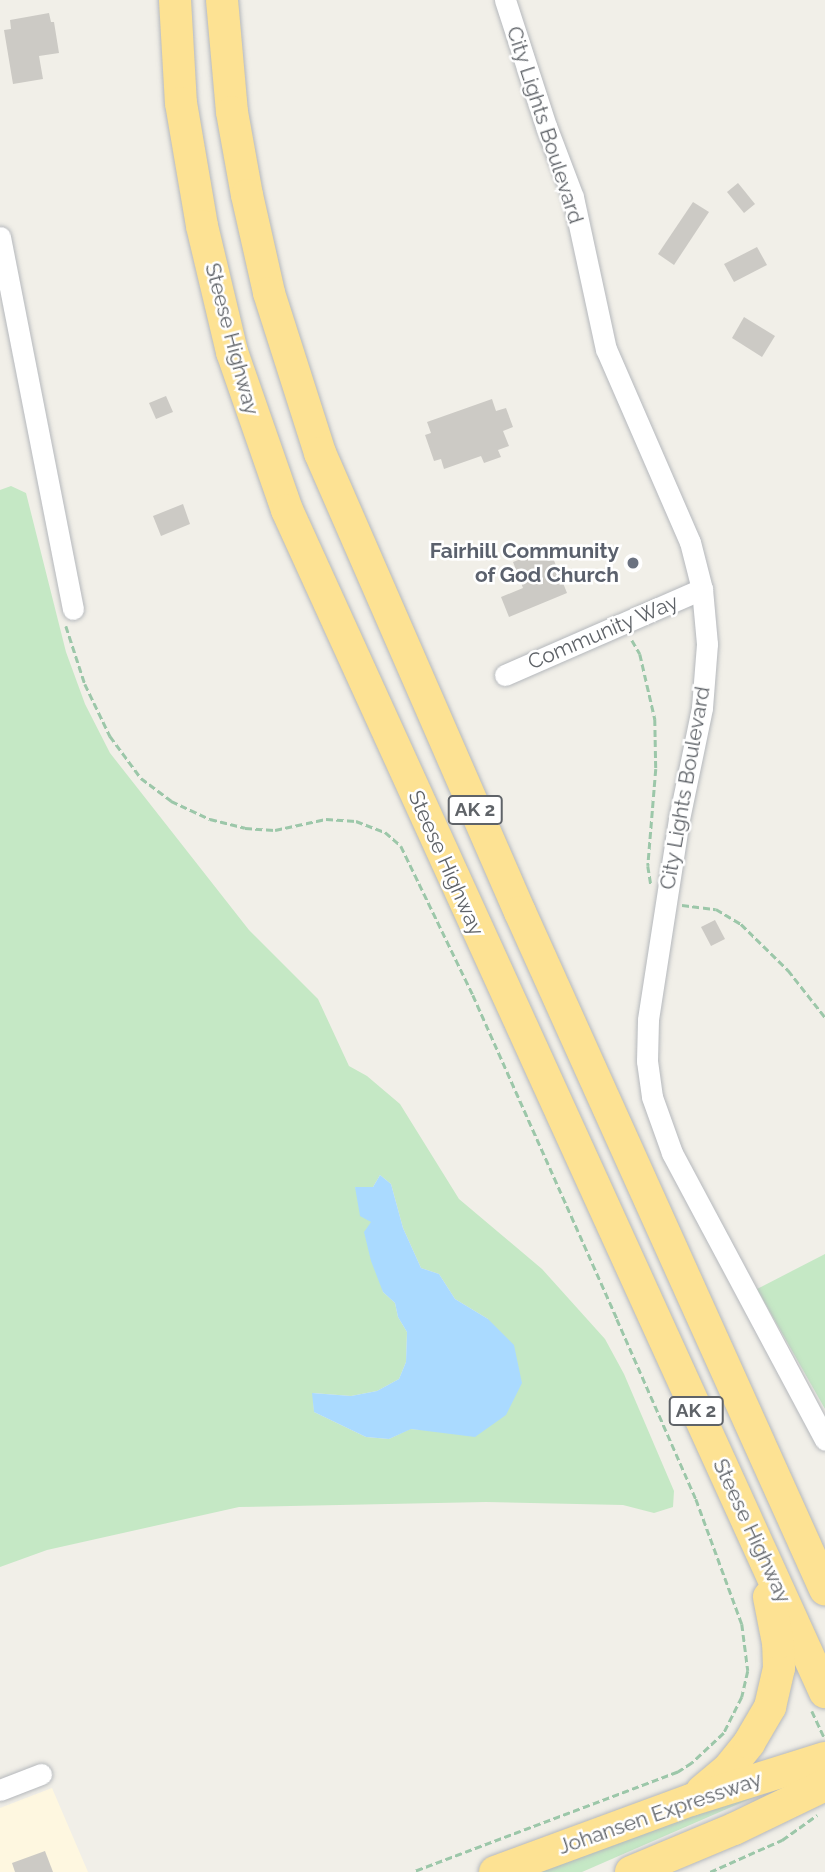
<!DOCTYPE html>
<html>
<head>
<meta charset="utf-8">
<style>
	body { margin:0 }
	#map { position:relative; width:825px; height:1872px; overflow:hidden; background:#f1efe8; font-family:Raleway,sans-serif }
	div>[style] { position:absolute }
	.commercial>* { inset:0; background:#fef7e0 }
	.green>* { inset:0; background:#c5e8c5 }
	.water>* { inset:0; background:#aadaff }
	.building>* { inset:0; background:#cccac5 }
	.path>* { height:2.5px; margin-top:-1.25px; transform-origin:0; background:repeating-linear-gradient(90deg,#9cc7a9 0 7px,transparent 0 10.5px) }
	.roads { filter:drop-shadow(0 0 2px #b5b8bc) drop-shadow(0 0 2px #b5b8bc) }
	.minor>* { height:21px; margin:-10.5px; padding:0 10.5px; transform-origin:10.5px; border-radius:10.5px; background:#fff }
	.highway>* { height:32px; margin:-16px; padding:0 16px; transform-origin:16px; border-radius:16px; background:#fde293 }
	.dots>* { width:19px; height:19px; translate:-50% -50%; box-sizing:border-box; border:4px solid #fff; border-radius:50% }
	span { translate:-50% -50%; white-space:nowrap; text-align:center; line-height:1.15; -webkit-text-stroke:5px #fff; paint-order:stroke }
	.shield-label span { padding:2px 5px; background:#fff; border:2px solid; border-radius:5px; -webkit-text-stroke-width:0 }
	.shield-label { font-size:19px; color:#5f6368; font-weight:700 }
	.street-label { font-size:21px; color:#5f6368 }
	.worship-label { font-size:21px; color:#5b616d; font-weight:700 }
	.right { translate:-100% -50%; text-align:right }
</style>
</head>
<body>
<div id="map">
	<div class="commercial">
		<i style="clip-path:polygon(52px 1788px,88px 1872px,0 1872px,0 1808px)"></i>
	</div>
	<div class="green">
		<i style="clip-path:polygon(evenodd,11px 486px,26px 493px,66px 652px,85px 704px,110px 753px,249px 930px,318px 999px,349px 1066px,367px 1076px,400px 1104px,459px 1199px,542px 1269px,605px 1339px,624px 1374px,674px 1491px,673px 1507px,654px 1513px,623px 1505px,486px 1502px,239px 1507px,47px 1550px,0 1567px,0 490px,11px 486px,380px 1175px,391px 1184px,403px 1228px,421px 1268px,439px 1274px,455px 1299px,488px 1319px,439px 1431px,410px 1429px,389px 1439px,366px 1437px,314px 1412px,313px 1393px,351px 1396px,377px 1391px,399px 1379px,406px 1362px,407px 1332px,398px 1317px,395px 1303px,383px 1292px,372px 1222px,355px 1187px,373px 1187px,380px 1175px)"></i>
		<i style="clip-path:polygon(825px 1254px,825px 1409px,757px 1289px)"></i>
		<i style="clip-path:polygon(782px 1785px,582px 1872px,527px 1872px)"></i>
	</div>
	<div class="water">
		<i style="clip-path:polygon(380px 1175px,391px 1184px,403px 1228px,421px 1268px,439px 1274px,455px 1299px,488px 1319px,514px 1345px,522px 1383px,506px 1415px,475px 1437px,411px 1429px,389px 1439px,366px 1437px,314px 1412px,312px 1393px,351px 1396px,377px 1391px,399px 1379px,406px 1362px,407px 1332px,398px 1317px,395px 1303px,383px 1292px,371px 1261px,364px 1232px,371px 1222px,360px 1216px,355px 1187px,373px 1187px)"></i>
	</div>
	<div class="building">
		<i style="clip-path:polygon(49px 13px,51px 22px,54px 22px,59px 53px,39px 56px,43px 79px,13px 84px,4px 30px,11px 29px,10px 20px)"></i>
		<i style="clip-path:polygon(738px 183px,755px 204px,744px 213px,727px 192px)"></i>
		<i style="clip-path:polygon(693px 202px,709px 212px,674px 265px,658px 254px)"></i>
		<i style="clip-path:polygon(757px 247px,767px 265px,734px 282px,724px 264px)"></i>
		<i style="clip-path:polygon(744px 317px,775px 336px,762px 357px,732px 338px)"></i>
		<i style="clip-path:polygon(166px 396px,173px 412px,156px 419px,149px 403px)"></i>
		<i style="clip-path:polygon(492px 399px,496px 411px,506px 408px,513px 427px,503px 431px,509px 446px,498px 450px,501px 457px,484px 463px,481px 456px,444px 469px,441px 459px,434px 461px,425px 435px,431px 433px,427px 422px)"></i>
		<i style="clip-path:polygon(183px 504px,190px 524px,161px 536px,153px 516px)"></i>
		<i style="clip-path:polygon(549px 548px,567px 593px,509px 617px,501px 597px,523px 588px,513px 562px)"></i>
		<i style="clip-path:polygon(715px 920px,725px 939px,711px 946px,701px 927px)"></i>
		<i style="clip-path:polygon(45px 1851px,53px 1872px,15px 1872px,12px 1863px)"></i>
	</div>
	<div class="path">
		<i style="left:66px;top:626px;width:61px;rotate:71.9deg"></i>
		<i style="left:85px;top:684px;width:58px;rotate:64.3deg"></i>
		<i style="left:110px;top:736px;width:52px;rotate:53.6deg"></i>
		<i style="left:141px;top:778px;width:38px;rotate:37deg"></i>
		<i style="left:171px;top:801px;width:43px;rotate:24.8deg"></i>
		<i style="left:210px;top:819px;width:36px;rotate:14deg"></i>
		<i style="left:245px;top:828px;width:30px;rotate:4deg"></i>
		<i style="left:275px;top:830px;width:52px;rotate:-12.2deg"></i>
		<i style="left:326px;top:819px;width:30px;rotate:4deg"></i>
		<i style="left:356px;top:821px;width:31px;rotate:21deg"></i>
		<i style="left:385px;top:832px;width:21px;rotate:41deg"></i>
		<i style="left:401px;top:846px;width:165px;rotate:64.2deg"></i>
		<i style="left:473px;top:995px;width:355px;rotate:66deg"></i>
		<i style="left:617px;top:1319px;width:197px;rotate:66.3deg"></i>
		<i style="left:696px;top:1499px;width:133px;rotate:69.8deg"></i>
		<i style="left:742px;top:1624px;width:47px;rotate:82.7deg"></i>
		<i style="left:748px;top:1671px;width:27px;rotate:103deg"></i>
		<i style="left:742px;top:1697px;width:40px;rotate:116.6deg"></i>
		<i style="left:724px;top:1733px;width:44px;rotate:136.8deg"></i>
		<i style="left:692px;top:1763px;width:17px;rotate:147deg"></i>
		<i style="left:678px;top:1772px;width:282px;rotate:159.3deg"></i>
		<i style="left:632px;top:640px;width:16px;rotate:60deg"></i>
		<i style="left:640px;top:654px;width:67px;rotate:77deg"></i>
		<i style="left:655px;top:719px;width:50px;rotate:88.9deg"></i>
		<i style="left:656px;top:769px;width:97px;rotate:94.7deg"></i>
		<i style="left:648px;top:866px;width:18px;rotate:81deg"></i>
		<i style="left:682px;top:905px;width:34px;rotate:7deg"></i>
		<i style="left:716px;top:909px;width:29px;rotate:31deg"></i>
		<i style="left:741px;top:924px;width:66px;rotate:44.4deg"></i>
		<i style="left:788px;top:970px;width:60px;rotate:51.8deg"></i>
		<i style="left:812px;top:1711px;width:29px;rotate:65deg"></i>
		<i style="left:710px;top:1872px;width:79px;rotate:-24deg"></i>
		<i style="left:782px;top:1840px;width:43px;rotate:-35.5deg"></i>
	</div>
	<div class="roads">
		<div class="minor">
			<i style="left:505px;top:0;width:133px;rotate:72deg"></i>
			<i style="left:546px;top:126px;width:76px;rotate:69.2deg"></i>
			<i style="left:573px;top:197px;width:156px;rotate:77.8deg"></i>
			<i style="left:606px;top:349px;width:210px;rotate:66.5deg"></i>
			<i style="left:690px;top:542px;width:49px;rotate:75.7deg"></i>
			<i style="left:702px;top:589px;width:55px;rotate:84.8deg"></i>
			<i style="left:707px;top:644px;width:64px;rotate:94.5deg"></i>
			<i style="left:702px;top:708px;width:113px;rotate:101.7deg"></i>
			<i style="left:679px;top:819px;width:203px;rotate:98.8deg"></i>
			<i style="left:648px;top:1020px;width:41px;rotate:91.4deg"></i>
			<i style="left:647px;top:1061px;width:36px;rotate:82deg"></i>
			<i style="left:652px;top:1097px;width:59px;rotate:70.3deg"></i>
			<i style="left:672px;top:1153px;width:325px;rotate:61.9deg"></i>
			<i style="left:0;top:237px;width:379px;rotate:78.9deg"></i>
			<i style="left:505px;top:675px;width:215px;rotate:-23.6deg"></i>
			<i style="left:0;top:1790px;width:44px;rotate:-21.3deg"></i>
		</div>
		<div class="highway">
			<i style="left:175px;top:0;width:103px;rotate:86.7deg"></i>
			<i style="left:181px;top:103px;width:125px;rotate:80.3deg"></i>
			<i style="left:202px;top:226px;width:130px;rotate:76.6deg"></i>
			<i style="left:232px;top:352px;width:167px;rotate:70.8deg"></i>
			<i style="left:287px;top:510px;width:1299px;rotate:65.53deg"></i>
			<i style="left:222px;top:0;width:112px;rotate:84.9deg"></i>
			<i style="left:232px;top:112px;width:84px;rotate:79.8deg"></i>
			<i style="left:247px;top:195px;width:100px;rotate:77.3deg"></i>
			<i style="left:269px;top:293px;width:168px;rotate:72.3deg"></i>
			<i style="left:320px;top:453px;width:501px;rotate:66.46deg"></i>
			<i style="left:520px;top:912px;width:743px;rotate:65.75deg"></i>
			<i style="left:702px;top:1791px;width:35px;rotate:-40deg"></i>
			<i style="left:729px;top:1768px;width:32px;rotate:-51deg"></i>
			<i style="left:749px;top:1743px;width:42px;rotate:-59.7deg"></i>
			<i style="left:770px;top:1707px;width:40px;rotate:-77deg"></i>
			<i style="left:779px;top:1668px;width:25px;rotate:-92deg"></i>
			<i style="left:778px;top:1643px;width:47px;rotate:-101.1deg"></i>
			<i style="left:495px;top:1872px;width:209px;rotate:-20.2deg"></i>
			<i style="left:691px;top:1800px;width:140px;rotate:-17.4deg"></i>
			<i style="left:631px;top:1872px;width:112px;rotate:-22.7deg"></i>
			<i style="left:734px;top:1829px;width:101px;rotate:-25.8deg"></i>
		</div>
	</div>
	<div class="dots">
		<i style="left:633px;top:563px;background:#6b7280"></i>
	</div>
	<div class="shield-label">
		<span style="left:475px;top:810px">AK 2</span>
		<span style="left:696px;top:1411px">AK 2</span>
	</div>
	<div class="street-label">
		<span style="left:545px;top:125px;rotate:72deg">City Lights Boulevard</span>
		<span style="left:232px;top:339px;rotate:75deg">Steese Highway</span>
		<span style="left:603px;top:632px;rotate:-23deg">Community Way</span>
		<span style="left:685px;top:788px;rotate:-80deg">City Lights Boulevard</span>
		<span style="left:446px;top:863px;rotate:66deg">Steese Highway</span>
		<span style="left:752px;top:1531px;rotate:65deg">Steese Highway</span>
		<span style="left:660px;top:1813px;rotate:-19deg">Johansen Expressway</span>
	</div>
	<div class="worship-label">
		<span class="right" style="left:619px;top:563px">Fairhill Community<br>of God Church</span>
	</div>
</div>
</body>
</html>
